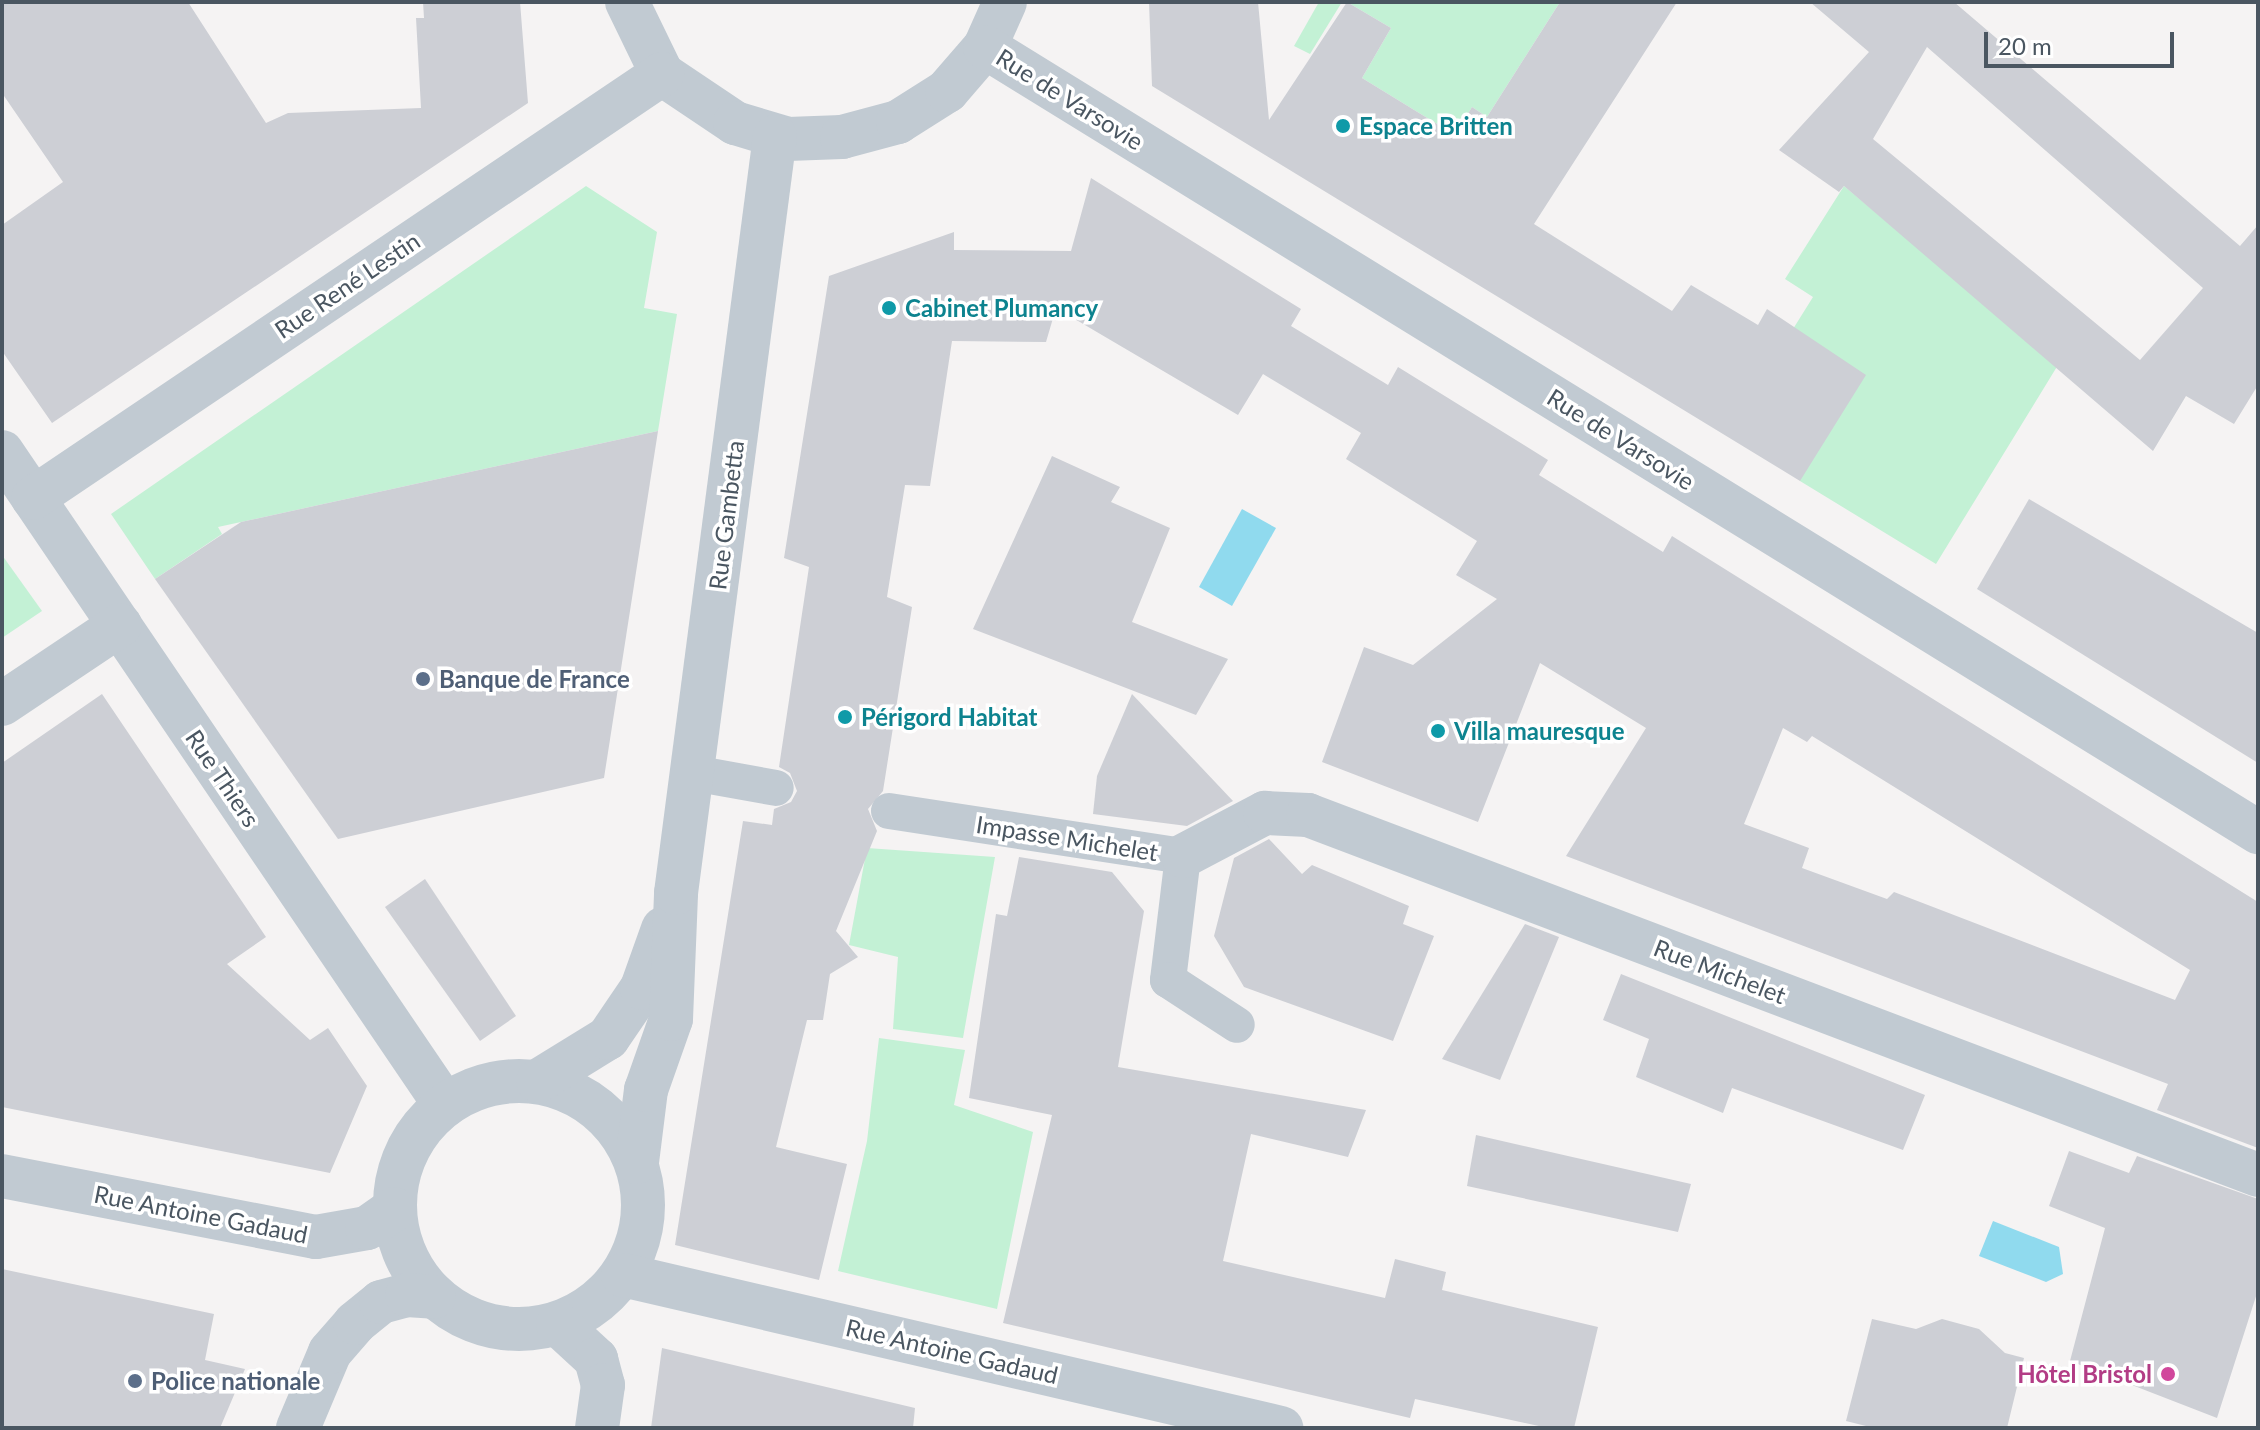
<!DOCTYPE html>
<html>
<head>
<meta charset="utf-8">
<style>
	body { margin:0 }
	#map { position:relative; width:2260px; height:1430px; overflow:hidden; background:#f5f3f3; font-family:Lato,sans-serif }
	div>[style] { position:absolute }
	.green>* { inset:0; background:#c3f1d5 }
	.water>* { inset:0; background:#90daee }
	.building>* { inset:0; background:#cdcfd5 }
	.service>* { height:36px; margin:-18px; padding:0 18px; transform-origin:18px; border-radius:18px; background:#c1cad2 }
	.minor>* { height:44px; margin:-22px; padding:0 22px; transform-origin:22px; border-radius:22px; background:#c1cad2 }
	.minor>.ring { margin:-22px; padding:0; box-sizing:content-box; background:none; border:44px solid #c1cad2; border-radius:50% }
	.dots>* { width:22px; height:22px; translate:-50% -50%; box-sizing:border-box; border:4px solid #fff; border-radius:50% }
	span { translate:-50% -50%; white-space:nowrap; text-align:center; line-height:1.15; -webkit-text-stroke:7px #fff; paint-order:stroke }
	.street-label { font-size:24px; color:#4a5661 }
	.culture-label { font-size:24px; color:#0d838f; font-weight:700 }
	.left { translate:0 -50%; text-align:left }
	.service-label { font-size:24px; color:#4e5e75; font-weight:700 }
	.hotel-label { font-size:24px; color:#b23c85; font-weight:700 }
	.right { translate:-100% -50%; text-align:right }
	.frame { position:absolute; inset:0; border:4px solid #4a5661; pointer-events:none }
	.scale { position:absolute; left:1984px; top:32px; width:190px; height:36px; box-sizing:border-box; border:4px solid #4a5661; border-top:0; padding-left:10px; font-size:24px; line-height:28px; white-space:nowrap; color:#4a5661; -webkit-text-stroke:6px #fff; paint-order:stroke }
</style>
</head>
<body>
<div id="map">
	<div class="green">
		<i style="clip-path:polygon(1319px 2px,1342px 2px,1310px 54px,1294px 46px)"></i>
		<i style="clip-path:polygon(1347px 2px,1560px 2px,1487px 117px,1472px 107px,1455px 135px,1362px 78px,1391px 28px)"></i>
		<i style="clip-path:polygon(586px 186px,657px 232px,644px 308px,677px 314px,658px 431px,218px 527px,222px 534px,155px 579px,111px 514px)"></i>
		<i style="clip-path:polygon(1844px 186px,2058px 365px,1936px 564px,1800px 481px,1793px 329px,1813px 297px,1785px 279px)"></i>
		<i style="clip-path:polygon(2px 555px,42px 611px,2px 638px)"></i>
		<i style="clip-path:polygon(867px 848px,995px 857px,963px 1038px,893px 1029px,898px 957px,849px 945px)"></i>
		<i style="clip-path:polygon(879px 1038px,965px 1050px,954px 1105px,1033px 1132px,997px 1309px,838px 1271px,867px 1141px)"></i>
	</div>
	<div class="water">
		<i style="clip-path:polygon(1242px 509px,1276px 528px,1232px 606px,1199px 587px)"></i>
		<i style="clip-path:polygon(1993px 1221px,2059px 1247px,2063px 1274px,2046px 1282px,1979px 1256px)"></i>
	</div>
	<div class="building">
		<i style="clip-path:polygon(2px 2px,188px 2px,266px 123px,288px 113px,421px 108px,416px 18px,424px 18px,423px 2px,520px 2px,528px 103px,52px 423px,2px 351px,2px 225px,63px 182px,2px 93px)"></i>
		<i style="clip-path:polygon(1149px 2px,1258px 2px,1269px 120px,1347px 2px,1391px 28px,1362px 78px,1455px 135px,1472px 107px,1487px 117px,1560px 2px,1677px 2px,1534px 224px,1672px 311px,1691px 285px,1758px 325px,1767px 309px,1866px 375px,1800px 481px,1152px 86px)"></i>
		<i style="clip-path:polygon(evenodd,1810px 2px,1954px 2px,2240px 246px,2258px 225px,2258px 385px,2234px 424px,2186px 396px,2153px 451px,1844px 186px,1839px 192px,1779px 150px,1869px 52px,1810px 2px,1927px 47px,2203px 288px,2140px 360px,1873px 139px,1927px 47px)"></i>
		<i style="clip-path:polygon(evenodd,1091px 178px,1301px 309px,1291px 326px,1388px 385px,1398px 367px,1548px 460px,1539px 475px,1663px 552px,1672px 536px,2258px 902px,2258px 1148px,2157px 1110px,2168px 1084px,1566px 856px,1646px 728px,1540px 663px,1478px 822px,1322px 762px,1364px 647px,1413px 665px,1497px 599px,1456px 575px,1477px 541px,1346px 459px,1361px 433px,1263px 374px,1238px 415px,1056px 308px,1046px 342px,952px 341px,930px 486px,905px 485px,887px 597px,912px 607px,883px 791px,868px 809px,877px 831px,836px 931px,858px 957px,830px 974px,823px 1020px,807px 1020px,776px 1147px,847px 1164px,819px 1280px,675px 1245px,743px 821px,772px 825px,774px 809px,791px 802px,797px 791px,790px 773px,779px 767px,809px 567px,784px 558px,829px 276px,954px 232px,954px 250px,1071px 251px,1091px 178px,1783px 728px,1807px 742px,1812px 736px,2190px 970px,2175px 1000px,1894px 892px,1887px 899px,1802px 868px,1809px 848px,1744px 824px,1783px 728px)"></i>
		<i style="clip-path:polygon(658px 431px,604px 778px,338px 839px,155px 579px,241px 522px)"></i>
		<i style="clip-path:polygon(1052px 456px,1120px 487px,1111px 502px,1170px 528px,1132px 622px,1228px 659px,1196px 715px,973px 629px)"></i>
		<i style="clip-path:polygon(2029px 499px,2258px 633px,2258px 763px,1977px 589px)"></i>
		<i style="clip-path:polygon(102px 694px,266px 937px,227px 964px,310px 1040px,328px 1028px,367px 1086px,330px 1173px,2px 1107px,2px 763px)"></i>
		<i style="clip-path:polygon(1132px 694px,1233px 801px,1187px 826px,1093px 814px,1097px 776px)"></i>
		<i style="clip-path:polygon(1269px 839px,1302px 874px,1312px 865px,1409px 906px,1403px 924px,1434px 936px,1393px 1041px,1244px 987px,1214px 936px,1234px 858px)"></i>
		<i style="clip-path:polygon(1019px 857px,1112px 872px,1144px 911px,1118px 1067px,1366px 1110px,1348px 1157px,1251px 1134px,1223px 1261px,1385px 1298px,1395px 1259px,1446px 1272px,1442px 1290px,1598px 1327px,1574px 1428px,1548px 1428px,1415px 1399px,1410px 1418px,1003px 1323px,1052px 1115px,969px 1098px,996px 914px,1007px 916px)"></i>
		<i style="clip-path:polygon(425px 879px,516px 1016px,480px 1041px,385px 907px)"></i>
		<i style="clip-path:polygon(1525px 924px,1559px 937px,1500px 1080px,1442px 1059px)"></i>
		<i style="clip-path:polygon(1621px 974px,1925px 1095px,1903px 1150px,1732px 1088px,1723px 1113px,1636px 1077px,1649px 1039px,1603px 1020px)"></i>
		<i style="clip-path:polygon(1476px 1135px,1691px 1184px,1678px 1232px,1467px 1186px)"></i>
		<i style="clip-path:polygon(2069px 1151px,2129px 1173px,2137px 1156px,2258px 1199px,2258px 1290px,2217px 1418px,2070px 1361px,2105px 1228px,2049px 1206px)"></i>
		<i style="clip-path:polygon(2px 1269px,214px 1314px,205px 1360px,245px 1369px,220px 1428px,2px 1428px)"></i>
		<i style="clip-path:polygon(1872px 1319px,1916px 1329px,1942px 1319px,1979px 1329px,2005px 1353px,2024px 1358px,2007px 1428px,1874px 1428px,1846px 1421px)"></i>
		<i style="clip-path:polygon(662px 1348px,915px 1408px,913px 1428px,651px 1428px)"></i>
	</div>
	<div class="service">
		<i style="left:693px;top:773px;width:84px;rotate:10.2deg"></i>
		<i style="left:889px;top:811px;width:297px;rotate:8.7deg"></i>
		<i style="left:1183px;top:856px;width:125px;rotate:96.9deg"></i>
		<i style="left:1168px;top:980px;width:82px;rotate:33.1deg"></i>
	</div>
	<div class="minor">
		<i style="left:627px;top:2px;width:80px;rotate:64.1deg"></i>
		<i style="left:662px;top:74px;width:88px;rotate:33.9deg"></i>
		<i style="left:735px;top:123px;width:55px;rotate:16.8deg"></i>
		<i style="left:788px;top:139px;width:54px;rotate:-2.1deg"></i>
		<i style="left:842px;top:137px;width:58px;rotate:-15deg"></i>
		<i style="left:898px;top:122px;width:58px;rotate:-32.3deg"></i>
		<i style="left:947px;top:91px;width:58px;rotate:-49.2deg"></i>
		<i style="left:985px;top:47px;width:49px;rotate:-66deg"></i>
		<i style="left:985px;top:47px;width:1496px;rotate:31.66deg"></i>
		<i style="left:2px;top:452px;width:789px;rotate:55.85deg"></i>
		<i style="left:33px;top:498px;width:759px;rotate:-33.98deg"></i>
		<i style="left:2px;top:704px;width:142px;rotate:-33.8deg"></i>
		<i style="left:1183px;top:856px;width:93px;rotate:-27.7deg"></i>
		<i style="left:1265px;top:813px;width:43px;rotate:2.7deg"></i>
		<i style="left:1308px;top:815px;width:1016px;rotate:20.75deg"></i>
		<i class="ring" style="left:395px;top:1081px;width:204px;height:204px"></i>
		<i style="left:538px;top:1081px;width:82px;rotate:-31.6deg"></i>
		<i style="left:608px;top:1038px;width:60px;rotate:-55.8deg"></i>
		<i style="left:642px;top:988px;width:63px;rotate:-70.4deg"></i>
		<i style="left:637px;top:1162px;width:73px;rotate:-82.9deg"></i>
		<i style="left:646px;top:1090px;width:75px;rotate:-70.6deg"></i>
		<i style="left:671px;top:1019px;width:126px;rotate:-87.7deg"></i>
		<i style="left:676px;top:893px;width:763px;rotate:-82.55deg"></i>
		<i style="left:2px;top:1176px;width:320px;rotate:11deg"></i>
		<i style="left:316px;top:1237px;width:52px;rotate:-10deg"></i>
		<i style="left:367px;top:1228px;width:33px;rotate:-35deg"></i>
		<i style="left:623px;top:1275px;width:676px;rotate:13.09deg"></i>
		<i style="left:558px;top:1324px;width:52px;rotate:42.6deg"></i>
		<i style="left:596px;top:1359px;width:27px;rotate:75deg"></i>
		<i style="left:603px;top:1385px;width:43px;rotate:97.9deg"></i>
		<i style="left:298px;top:1428px;width:82px;rotate:-67.2deg"></i>
		<i style="left:330px;top:1352px;width:38px;rotate:-49deg"></i>
		<i style="left:355px;top:1323px;width:33px;rotate:-39deg"></i>
		<i style="left:381px;top:1302px;width:27px;rotate:-15deg"></i>
		<i style="left:407px;top:1295px;width:27px;rotate:4deg"></i>
	</div>
	<div class="dots">
		<i style="left:1343px;top:126px;background:#0f9aa8"></i>
		<i style="left:889px;top:308px;background:#0f9aa8"></i>
		<i style="left:423px;top:679px;background:#5c6f8a"></i>
		<i style="left:845px;top:717px;background:#0f9aa8"></i>
		<i style="left:1438px;top:731px;background:#0f9aa8"></i>
		<i style="left:2168px;top:1374px;background:#d1479c"></i>
		<i style="left:135px;top:1381px;background:#5c6f8a"></i>
	</div>
	<div class="street-label">
		<span style="left:1070px;top:99px;rotate:32deg">Rue de Varsovie</span>
		<span style="left:347px;top:285px;rotate:-34deg">Rue René Lestin</span>
		<span style="left:1621px;top:439px;rotate:32deg">Rue de Varsovie</span>
		<span style="left:726px;top:515px;rotate:-83deg">Rue Gambetta</span>
		<span style="left:223px;top:778px;rotate:56deg">Rue Thiers</span>
		<span style="left:1067px;top:838px;rotate:9deg">Impasse Michelet</span>
		<span style="left:1720px;top:971px;rotate:21deg">Rue Michelet</span>
		<span style="left:201px;top:1214px;rotate:11deg">Rue Antoine Gadaud</span>
		<span style="left:952px;top:1351px;rotate:13deg">Rue Antoine Gadaud</span>
	</div>
	<div class="culture-label">
		<span class="left" style="left:1359px;top:126px">Espace Britten</span>
		<span class="left" style="left:905px;top:308px">Cabinet Plumancy</span>
		<span class="left" style="left:861px;top:717px">Périgord Habitat</span>
		<span class="left" style="left:1454px;top:731px">Villa mauresque</span>
	</div>
	<div class="service-label">
		<span class="left" style="left:439px;top:679px">Banque de France</span>
		<span class="left" style="left:151px;top:1381px">Police nationale</span>
	</div>
	<div class="hotel-label">
		<span class="right" style="left:2152px;top:1374px">Hôtel Bristol</span>
	</div>
	<div class="frame"></div>
	<div class="scale">20 m</div>
</div>
</body>
</html>
